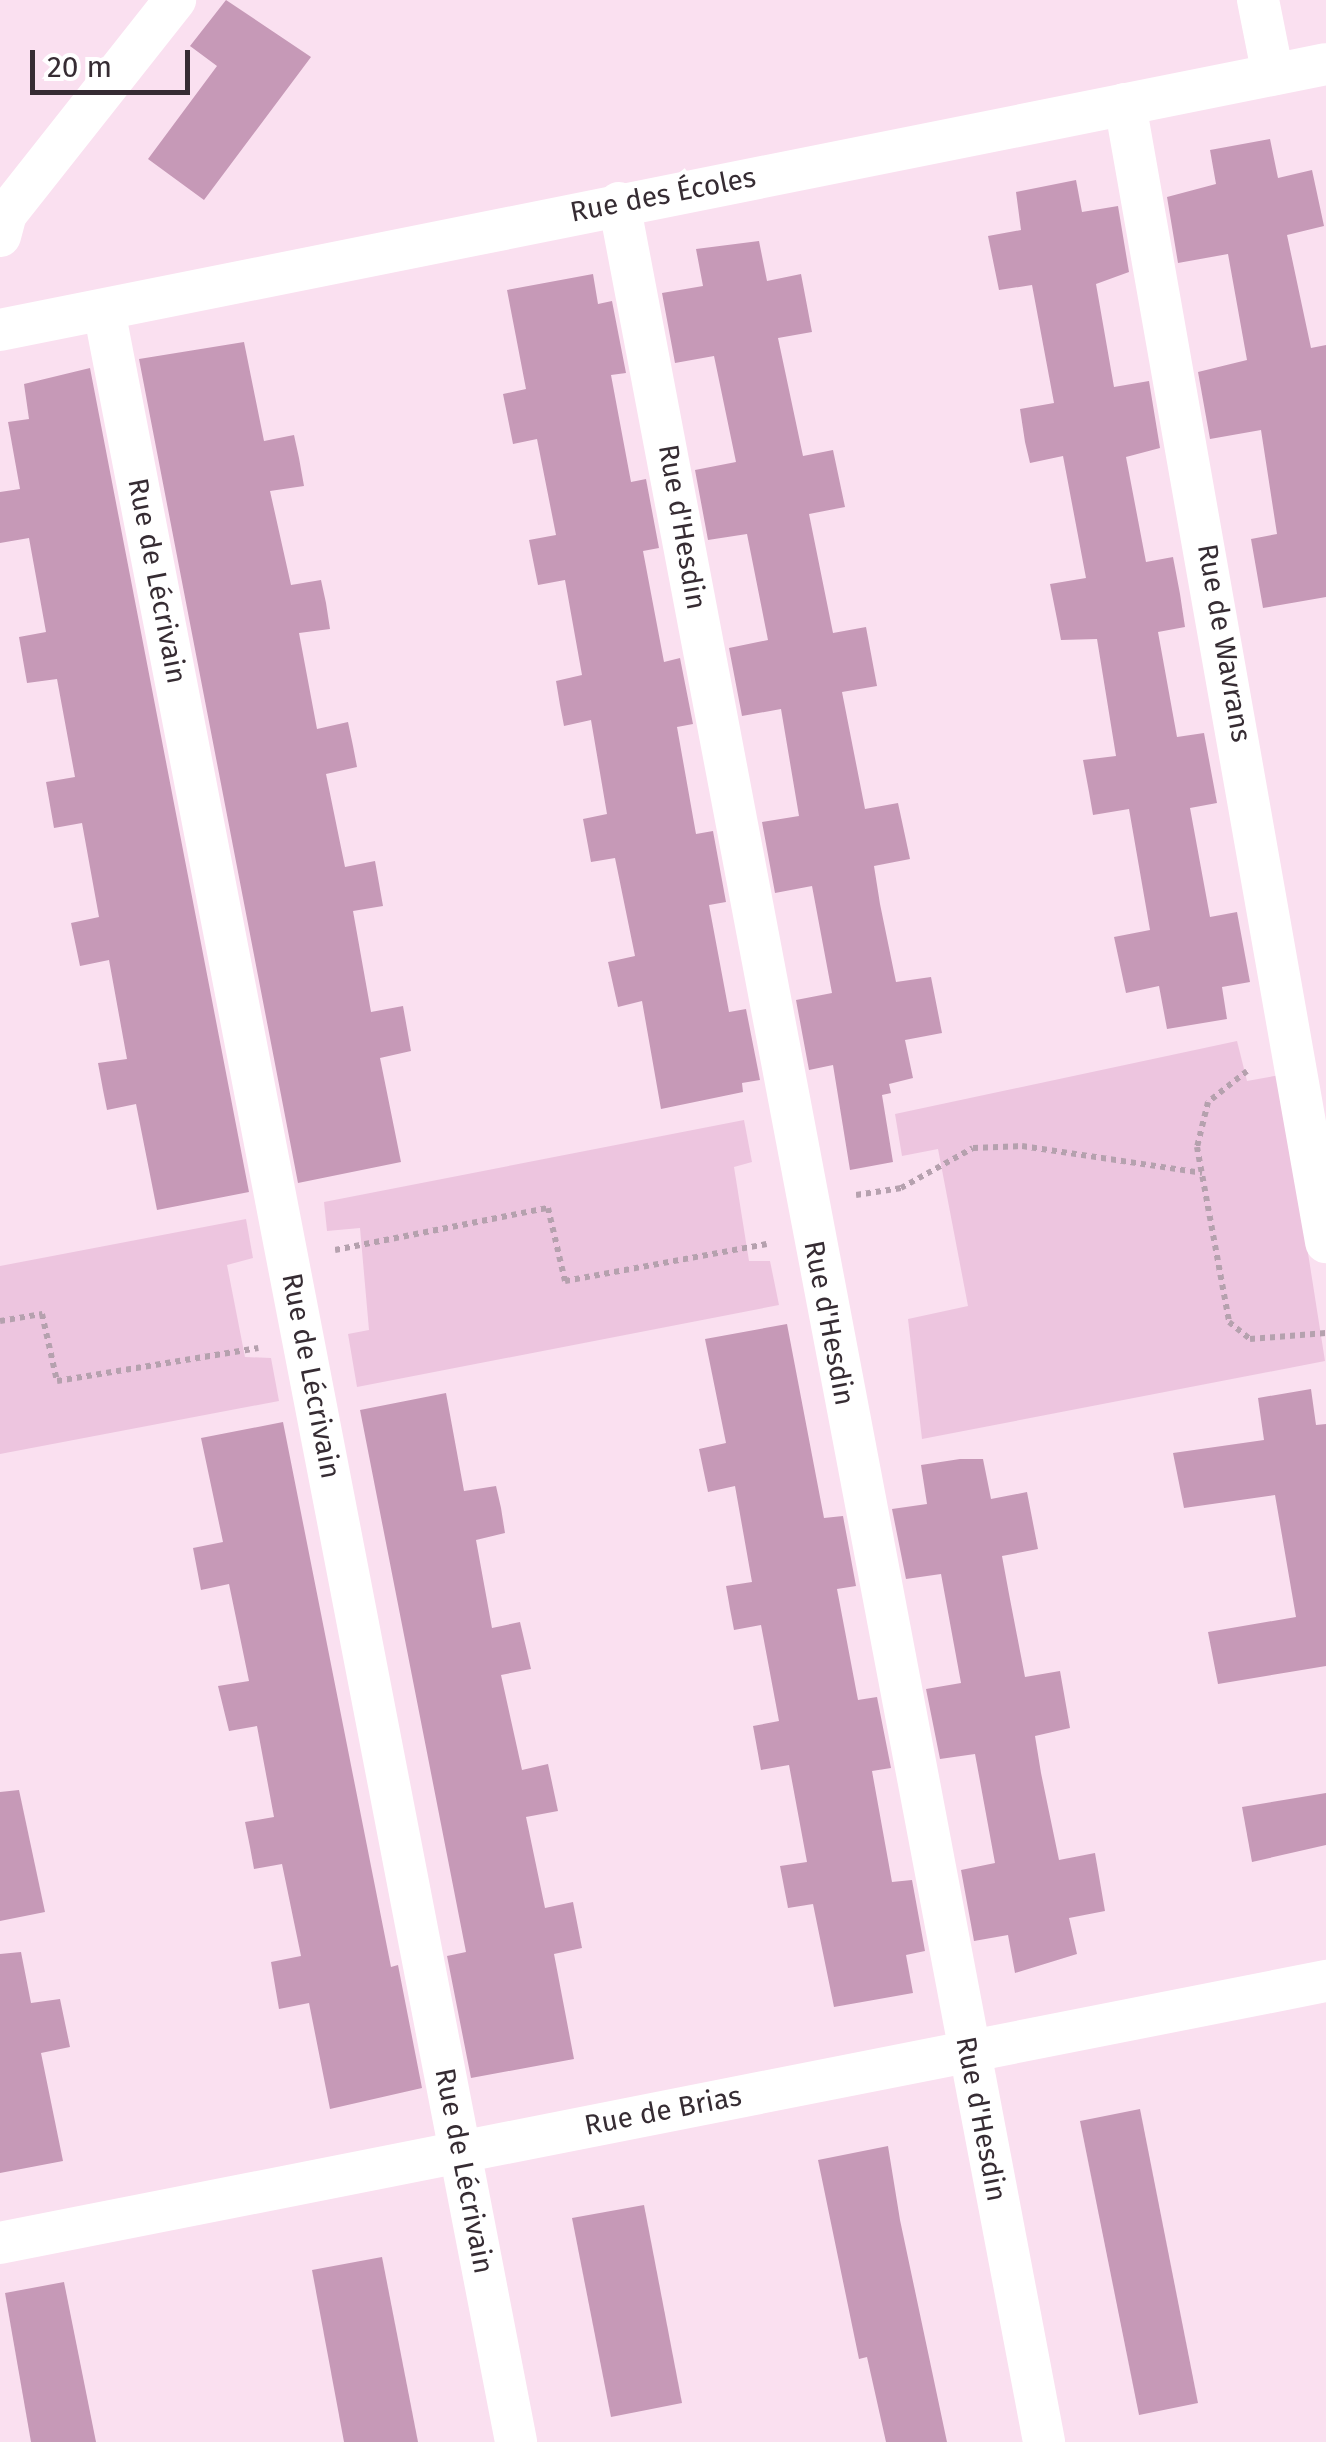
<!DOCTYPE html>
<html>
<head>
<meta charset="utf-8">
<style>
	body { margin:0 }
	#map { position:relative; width:1326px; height:2442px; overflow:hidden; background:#fae0f0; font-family:"Fira Sans",sans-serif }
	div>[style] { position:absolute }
	.green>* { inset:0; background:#edc5df }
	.building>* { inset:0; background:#c699b7 }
	.path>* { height:6px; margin-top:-3px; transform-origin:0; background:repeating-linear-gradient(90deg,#b5a1ae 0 5px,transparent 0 10px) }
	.street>* { height:42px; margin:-21px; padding:0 21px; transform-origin:21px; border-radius:21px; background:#fff }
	span { translate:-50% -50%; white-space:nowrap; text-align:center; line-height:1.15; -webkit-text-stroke:8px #fff; paint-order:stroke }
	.street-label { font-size:28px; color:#362c33 }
	.scale { position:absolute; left:30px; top:50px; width:160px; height:45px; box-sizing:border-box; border:5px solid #362c33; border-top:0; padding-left:12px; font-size:30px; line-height:35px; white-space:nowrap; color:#362c33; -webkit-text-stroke:8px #fff; paint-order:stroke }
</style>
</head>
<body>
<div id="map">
	<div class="green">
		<i style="clip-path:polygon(1237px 1041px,1247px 1081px,1280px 1075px,1325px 1361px,922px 1439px,908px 1319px,968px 1306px,938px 1149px,902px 1156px,895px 1114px)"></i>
		<i style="clip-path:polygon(744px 1120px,752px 1162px,734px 1167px,749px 1261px,770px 1261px,779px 1305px,357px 1387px,348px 1334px,369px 1330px,360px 1228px,327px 1231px,324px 1202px)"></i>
		<i style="clip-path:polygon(246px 1219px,253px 1258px,227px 1265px,245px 1357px,271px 1358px,279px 1401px,0 1454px,0 1266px)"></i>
	</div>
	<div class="building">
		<i style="clip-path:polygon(226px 0,311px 57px,204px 200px,148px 159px,217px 66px,190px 46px)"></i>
		<i style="clip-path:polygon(1270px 139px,1278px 178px,1312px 170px,1324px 226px,1287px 235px,1311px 348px,1326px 345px,1326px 597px,1263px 608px,1251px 539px,1277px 534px,1261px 430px,1210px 439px,1198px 372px,1247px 360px,1228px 254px,1178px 263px,1167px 197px,1216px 184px,1210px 150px)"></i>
		<i style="clip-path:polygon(1076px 180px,1082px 212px,1118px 206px,1129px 272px,1096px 284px,1114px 387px,1149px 381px,1160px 448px,1126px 457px,1146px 562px,1173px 557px,1180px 594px,1185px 627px,1158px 632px,1177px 737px,1204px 733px,1217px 803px,1190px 808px,1210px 917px,1237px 912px,1250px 982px,1222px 987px,1227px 1019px,1167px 1029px,1159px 986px,1126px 993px,1114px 937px,1150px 930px,1129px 809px,1093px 815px,1089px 792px,1083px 760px,1116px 756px,1097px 639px,1061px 640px,1057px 619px,1050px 584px,1086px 578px,1063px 456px,1030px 463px,1025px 442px,1020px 409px,1054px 403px,1032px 285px,999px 290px,988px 236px,1021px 230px,1016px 192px)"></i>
		<i style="clip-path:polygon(759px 241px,767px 281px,801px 274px,812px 332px,778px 338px,803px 456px,833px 450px,845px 507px,809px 514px,833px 633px,866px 627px,877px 686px,842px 692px,865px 809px,898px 803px,910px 859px,874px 866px,880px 904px,896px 982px,931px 977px,942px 1033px,905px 1040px,913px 1078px,889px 1084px,891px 1093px,882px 1095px,893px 1162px,850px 1170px,833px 1065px,809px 1070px,796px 1000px,832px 993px,812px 886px,775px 893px,762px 822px,799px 816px,781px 709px,742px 716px,729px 648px,768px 640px,747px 534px,708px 540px,695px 470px,736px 462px,714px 356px,675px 363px,662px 293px,703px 286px,696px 249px)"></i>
		<i style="clip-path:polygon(593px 274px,598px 304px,612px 301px,626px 373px,611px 375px,631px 482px,646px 479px,659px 548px,643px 551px,664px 662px,680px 658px,693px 724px,677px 727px,696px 834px,713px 831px,726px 902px,709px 905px,729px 1012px,746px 1009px,760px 1080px,742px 1083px,743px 1092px,661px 1109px,642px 1001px,618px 1007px,608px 962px,635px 956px,615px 858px,591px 862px,583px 819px,607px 814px,591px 720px,564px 726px,560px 705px,556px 681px,582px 675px,565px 580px,538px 585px,529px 540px,556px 535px,537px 439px,513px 444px,503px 394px,526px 389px,507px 290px)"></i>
		<i style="clip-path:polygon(244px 342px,264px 441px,294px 435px,299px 458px,304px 486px,270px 491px,291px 585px,321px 580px,326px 603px,330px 629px,299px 633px,317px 729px,348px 722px,353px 746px,357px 767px,326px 774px,345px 867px,375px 861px,383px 906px,353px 911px,371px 1012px,403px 1006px,411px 1051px,380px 1058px,401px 1162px,298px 1183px,139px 359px)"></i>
		<i style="clip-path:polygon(90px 368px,249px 1192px,157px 1210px,136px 1104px,107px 1110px,103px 1090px,98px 1063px,127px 1059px,109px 960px,80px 966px,71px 923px,99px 917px,82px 823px,54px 828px,46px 782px,75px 777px,57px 679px,27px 683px,19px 637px,46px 632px,29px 538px,0 543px,0 492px,20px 489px,8px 422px,29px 419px,24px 384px)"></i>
		<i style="clip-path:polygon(787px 1324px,824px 1518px,843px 1516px,856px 1586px,837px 1589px,858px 1700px,877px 1697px,891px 1768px,872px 1771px,892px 1882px,912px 1880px,925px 1951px,906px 1955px,913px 1993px,834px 2007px,813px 1904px,788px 1908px,780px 1866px,807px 1862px,789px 1765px,761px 1770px,753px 1726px,779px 1721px,761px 1625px,734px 1630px,730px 1609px,726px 1586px,752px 1582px,735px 1486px,708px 1492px,699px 1449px,726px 1443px,705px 1339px)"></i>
		<i style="clip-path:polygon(1311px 1389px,1316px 1425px,1326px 1424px,1326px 1666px,1218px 1684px,1208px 1632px,1296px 1617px,1275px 1495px,1184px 1508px,1173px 1453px,1264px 1440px,1258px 1398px)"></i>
		<i style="clip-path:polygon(446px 1393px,464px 1491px,496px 1486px,501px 1508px,505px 1533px,476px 1540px,492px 1628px,520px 1622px,531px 1669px,501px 1675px,522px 1770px,548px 1764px,558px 1811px,526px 1817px,545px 1908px,573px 1902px,582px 1948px,554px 1954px,574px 2059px,471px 2078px,447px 1956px,466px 1952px,360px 1410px)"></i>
		<i style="clip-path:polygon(283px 1422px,391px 1967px,398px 1965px,422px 2088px,330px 2109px,309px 2003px,279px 2009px,271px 1962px,301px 1956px,282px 1864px,254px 1869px,250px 1847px,245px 1822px,274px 1817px,257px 1726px,229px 1731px,218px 1686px,249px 1681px,229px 1584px,201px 1590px,193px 1548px,223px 1542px,201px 1438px)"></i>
		<i style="clip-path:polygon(960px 1459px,983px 1459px,991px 1499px,1027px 1492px,1038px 1549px,1002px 1556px,1009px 1594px,1025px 1677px,1060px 1671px,1070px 1728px,1035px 1736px,1041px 1773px,1059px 1860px,1095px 1853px,1105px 1911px,1069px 1918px,1077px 1954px,1015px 1973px,1008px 1935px,974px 1941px,961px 1870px,995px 1863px,975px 1754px,940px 1759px,926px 1689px,961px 1683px,941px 1574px,906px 1579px,892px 1509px,927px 1504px,921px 1465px)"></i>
		<i style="clip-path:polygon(19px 1790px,45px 1912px,0 1921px,0 1792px)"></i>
		<i style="clip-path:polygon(1326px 1793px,1326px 1845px,1252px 1862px,1242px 1807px)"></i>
		<i style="clip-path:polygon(21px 1952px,31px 2003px,60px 1999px,70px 2047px,41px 2053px,63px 2161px,0 2173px,0 1954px)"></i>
		<i style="clip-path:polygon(1140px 2109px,1198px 2403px,1139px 2415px,1080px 2121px)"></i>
		<i style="clip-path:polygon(888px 2146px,900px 2220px,947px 2442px,886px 2442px,867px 2357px,859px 2359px,818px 2160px)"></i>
		<i style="clip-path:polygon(644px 2205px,682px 2403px,611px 2417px,572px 2218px)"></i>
		<i style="clip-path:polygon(382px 2257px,418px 2442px,344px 2442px,312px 2270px)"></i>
		<i style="clip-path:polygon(64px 2282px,96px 2442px,31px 2442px,5px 2293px)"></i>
	</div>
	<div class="path">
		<i style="left:1247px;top:1071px;width:50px;rotate:141.5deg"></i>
		<i style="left:1208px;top:1102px;width:46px;rotate:103.7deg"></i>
		<i style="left:1197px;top:1147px;width:178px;rotate:79.6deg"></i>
		<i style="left:1229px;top:1322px;width:27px;rotate:39deg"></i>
		<i style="left:1250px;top:1339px;width:76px;rotate:-4.5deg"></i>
		<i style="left:856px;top:1195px;width:46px;rotate:-8.8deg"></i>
		<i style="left:901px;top:1188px;width:82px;rotate:-29.1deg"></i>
		<i style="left:973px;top:1148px;width:49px;rotate:-2.3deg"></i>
		<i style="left:1022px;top:1146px;width:182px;rotate:8.5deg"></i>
		<i style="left:335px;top:1250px;width:217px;rotate:-11.2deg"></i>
		<i style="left:548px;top:1208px;width:75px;rotate:76.9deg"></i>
		<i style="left:565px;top:1281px;width:205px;rotate:-10.4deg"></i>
		<i style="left:0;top:1321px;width:43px;rotate:-9.5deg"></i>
		<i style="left:42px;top:1314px;width:69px;rotate:77.4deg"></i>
		<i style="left:57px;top:1381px;width:204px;rotate:-9.3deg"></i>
	</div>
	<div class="street">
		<i style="left:1258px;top:0;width:76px;rotate:78.7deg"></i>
		<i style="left:1125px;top:104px;width:1156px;rotate:79.98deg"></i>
		<i style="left:619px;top:203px;width:2279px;rotate:79.25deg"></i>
		<i style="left:0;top:236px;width:23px;rotate:-75deg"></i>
		<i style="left:6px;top:214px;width:273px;rotate:-51.7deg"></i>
		<i style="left:104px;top:310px;width:2171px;rotate:79.06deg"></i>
		<i style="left:0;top:330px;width:1352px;rotate:-11.34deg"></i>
		<i style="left:0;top:2243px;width:1352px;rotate:-11.18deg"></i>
	</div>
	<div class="street-label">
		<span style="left:663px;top:195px;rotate:-11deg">Rue des Écoles</span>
		<span style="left:682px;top:527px;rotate:80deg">Rue d'Hesdin</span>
		<span style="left:157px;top:581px;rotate:79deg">Rue de Lécrivain</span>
		<span style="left:1224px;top:643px;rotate:80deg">Rue de Wavrans</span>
		<span style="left:829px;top:1323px;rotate:79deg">Rue d'Hesdin</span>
		<span style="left:311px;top:1376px;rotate:79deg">Rue de Lécrivain</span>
		<span style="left:663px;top:2111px;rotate:-11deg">Rue de Brias</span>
		<span style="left:981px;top:2119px;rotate:79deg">Rue d'Hesdin</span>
		<span style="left:464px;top:2171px;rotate:79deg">Rue de Lécrivain</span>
	</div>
	<div class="scale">20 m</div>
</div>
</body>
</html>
